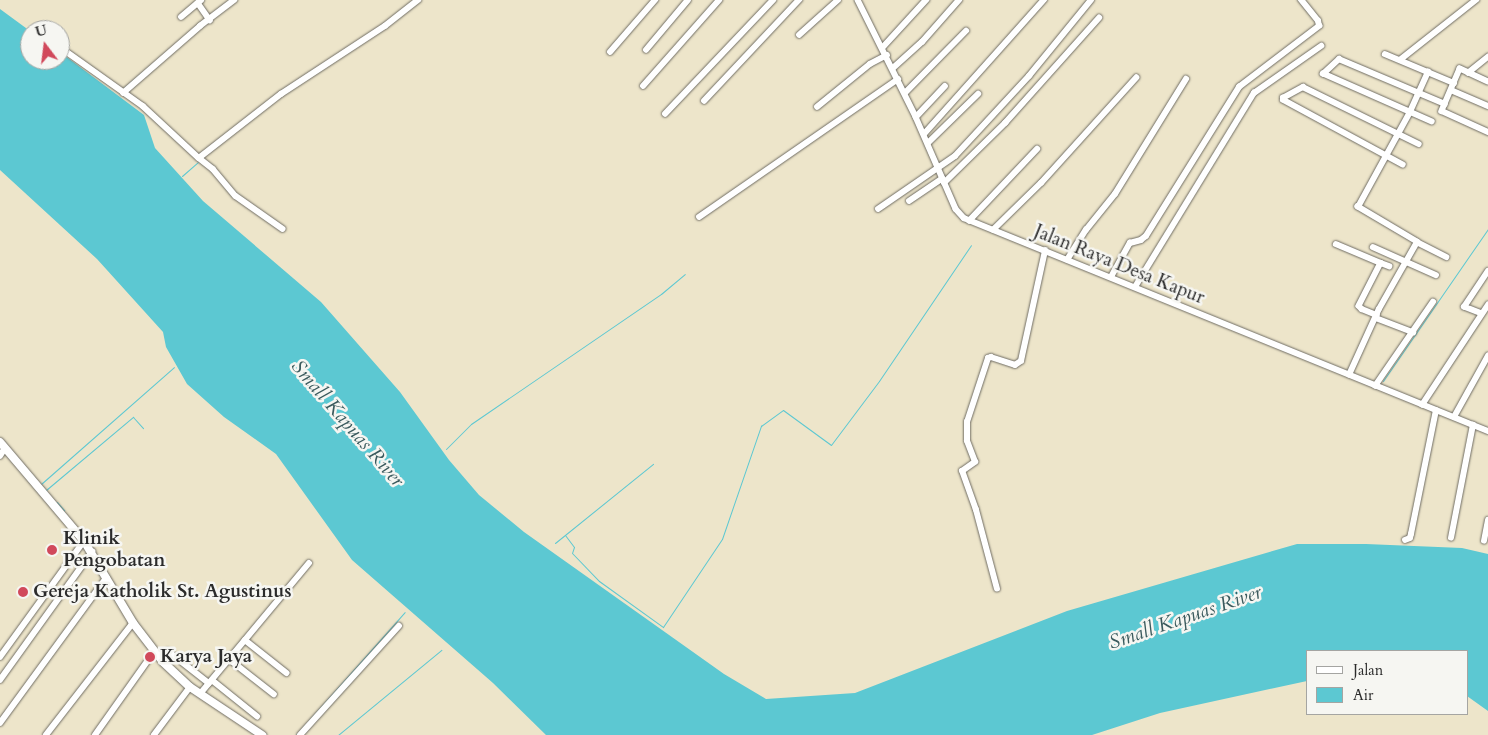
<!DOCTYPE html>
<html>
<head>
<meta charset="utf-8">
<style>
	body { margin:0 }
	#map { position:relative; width:1488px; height:735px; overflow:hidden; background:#ede5ca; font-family:Cardo,serif }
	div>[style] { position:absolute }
	.water>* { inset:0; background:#5cc8d2 }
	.stream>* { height:1px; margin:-0.5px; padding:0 0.5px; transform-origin:0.5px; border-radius:0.5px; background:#5cc8d2 }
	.roads { filter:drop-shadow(0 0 1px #6f6c63) drop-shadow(0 0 1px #6f6c63) }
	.minor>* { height:5.5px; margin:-2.75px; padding:0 2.75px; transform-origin:2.75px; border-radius:2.75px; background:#fff }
	.major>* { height:8px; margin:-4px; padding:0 4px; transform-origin:4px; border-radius:4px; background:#fff }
	.dots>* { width:14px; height:14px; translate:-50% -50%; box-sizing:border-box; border:2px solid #f6f6f2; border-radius:50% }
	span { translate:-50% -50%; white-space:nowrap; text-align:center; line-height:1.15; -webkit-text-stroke:5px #f6f6f2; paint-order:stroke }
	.street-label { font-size:19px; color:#2b2b2b }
	.poi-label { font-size:19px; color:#2b2b2b; font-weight:700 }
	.left { translate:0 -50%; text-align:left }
	.water-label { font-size:20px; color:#3a5a5d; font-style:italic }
	.legend { position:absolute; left:1306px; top:650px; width:162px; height:65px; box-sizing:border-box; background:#f6f6f2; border:1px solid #a5a5a2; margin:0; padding:6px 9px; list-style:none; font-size:15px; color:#2b2b2b }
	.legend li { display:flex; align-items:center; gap:10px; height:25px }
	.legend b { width:25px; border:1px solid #a5a5a2 }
	.north { position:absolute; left:20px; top:20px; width:50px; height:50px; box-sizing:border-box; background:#f6f6f2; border:1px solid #a5a5a2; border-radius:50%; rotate:345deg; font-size:14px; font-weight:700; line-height:20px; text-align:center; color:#2b2b2b }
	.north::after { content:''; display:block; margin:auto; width:18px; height:22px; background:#d1495b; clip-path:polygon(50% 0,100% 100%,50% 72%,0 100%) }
</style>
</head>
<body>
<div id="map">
	<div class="water">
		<i style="clip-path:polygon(0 9px,30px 31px,30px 60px,60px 60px,60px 52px,144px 115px,155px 148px,203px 201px,321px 302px,400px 392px,449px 460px,479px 495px,524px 532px,724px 674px,766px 699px,855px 693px,1067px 611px,1297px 544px,1366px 544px,1462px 548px,1488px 554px,1488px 711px,1467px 696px,1467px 651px,1307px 651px,1307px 681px,1160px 713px,1092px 735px,546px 735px,493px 683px,352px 560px,276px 454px,224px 417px,187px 384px,166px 347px,163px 332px,97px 259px,0 170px)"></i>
	</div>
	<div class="stream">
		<i style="left:124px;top:88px;width:38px;rotate:-41deg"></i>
		<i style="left:182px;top:176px;width:21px;rotate:-41deg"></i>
		<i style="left:1383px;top:381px;width:185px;rotate:-55.4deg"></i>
		<i style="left:446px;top:449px;width:35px;rotate:-45deg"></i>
		<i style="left:471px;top:424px;width:230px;rotate:-34.4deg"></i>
		<i style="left:661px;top:294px;width:31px;rotate:-40deg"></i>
		<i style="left:41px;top:484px;width:177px;rotate:-41.3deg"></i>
		<i style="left:46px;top:490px;width:114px;rotate:-40deg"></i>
		<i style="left:133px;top:417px;width:15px;rotate:48deg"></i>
		<i style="left:57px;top:502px;width:11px;rotate:49deg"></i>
		<i style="left:565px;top:535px;width:15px;rotate:53deg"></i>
		<i style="left:574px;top:547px;width:6px;rotate:108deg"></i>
		<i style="left:572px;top:553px;width:39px;rotate:46deg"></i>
		<i style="left:599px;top:581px;width:79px;rotate:35.7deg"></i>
		<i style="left:663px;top:627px;width:106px;rotate:-56.2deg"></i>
		<i style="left:722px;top:539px;width:120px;rotate:-71deg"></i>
		<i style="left:761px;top:426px;width:27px;rotate:-36deg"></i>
		<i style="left:783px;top:410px;width:59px;rotate:36.1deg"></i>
		<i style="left:831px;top:445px;width:80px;rotate:-53.1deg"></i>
		<i style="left:879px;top:381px;width:164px;rotate:-55.9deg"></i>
		<i style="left:555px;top:543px;width:126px;rotate:-38.9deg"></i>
		<i style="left:296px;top:735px;width:164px;rotate:-48.5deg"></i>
		<i style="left:338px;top:735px;width:134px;rotate:-39.5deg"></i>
	</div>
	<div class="roads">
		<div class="minor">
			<i style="left:858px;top:0;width:131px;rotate:63.6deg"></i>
			<i style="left:916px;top:117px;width:100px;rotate:66.5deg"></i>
			<i style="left:956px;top:209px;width:12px;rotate:48deg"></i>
			<i style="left:964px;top:218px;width:566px;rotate:22.12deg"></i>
			<i style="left:198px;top:3px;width:21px;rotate:55deg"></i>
			<i style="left:181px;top:17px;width:26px;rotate:-40deg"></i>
			<i style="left:799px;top:35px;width:52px;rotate:-41.9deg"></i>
			<i style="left:60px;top:47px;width:102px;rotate:35.4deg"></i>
			<i style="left:143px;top:106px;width:76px;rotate:42.9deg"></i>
			<i style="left:199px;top:158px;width:104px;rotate:-38deg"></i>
			<i style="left:281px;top:94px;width:124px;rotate:-33.2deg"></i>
			<i style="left:385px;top:26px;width:42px;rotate:-38.2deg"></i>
			<i style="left:883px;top:47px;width:64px;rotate:-47.5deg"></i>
			<i style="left:646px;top:50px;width:65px;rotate:-50deg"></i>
			<i style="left:610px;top:52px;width:69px;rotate:-49.1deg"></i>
			<i style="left:1385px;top:54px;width:75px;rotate:22.8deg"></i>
			<i style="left:1400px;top:60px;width:97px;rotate:-38.3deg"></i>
			<i style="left:893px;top:68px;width:39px;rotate:-42deg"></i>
			<i style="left:922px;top:42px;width:56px;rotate:-48.6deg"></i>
			<i style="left:1468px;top:73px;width:26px;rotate:-39deg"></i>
			<i style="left:1488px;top:82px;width:31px;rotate:-155deg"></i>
			<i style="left:1460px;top:69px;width:46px;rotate:113.2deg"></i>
			<i style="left:1442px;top:111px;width:51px;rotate:24.5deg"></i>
			<i style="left:643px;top:86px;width:115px;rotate:-48.5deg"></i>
			<i style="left:1451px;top:90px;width:40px;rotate:23.4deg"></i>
			<i style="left:123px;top:93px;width:102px;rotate:-41deg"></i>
			<i style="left:200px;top:26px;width:43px;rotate:-37.4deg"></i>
			<i style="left:905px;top:93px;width:87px;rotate:-45.5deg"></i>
			<i style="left:704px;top:101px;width:139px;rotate:-46.8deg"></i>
			<i style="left:817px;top:107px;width:68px;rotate:-39.1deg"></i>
			<i style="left:870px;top:64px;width:19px;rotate:-28deg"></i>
			<i style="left:665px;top:114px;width:157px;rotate:-46.5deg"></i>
			<i style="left:916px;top:117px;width:42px;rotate:-46.9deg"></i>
			<i style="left:1432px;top:122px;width:119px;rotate:-156.2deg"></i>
			<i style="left:1323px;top:74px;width:22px;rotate:-43deg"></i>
			<i style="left:1339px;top:59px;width:115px;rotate:23deg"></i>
			<i style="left:924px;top:134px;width:180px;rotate:-48.2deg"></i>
			<i style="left:928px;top:143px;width:70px;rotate:-44.4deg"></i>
			<i style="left:199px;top:158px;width:18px;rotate:38deg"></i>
			<i style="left:213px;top:169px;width:35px;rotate:50deg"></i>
			<i style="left:236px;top:196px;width:57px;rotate:35.1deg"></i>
			<i style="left:1403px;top:165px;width:136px;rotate:-151.6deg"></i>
			<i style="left:1283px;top:100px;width:2px;rotate:-90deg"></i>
			<i style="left:1283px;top:98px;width:23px;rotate:-29deg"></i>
			<i style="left:1303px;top:87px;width:129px;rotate:26.2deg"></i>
			<i style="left:944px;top:183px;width:86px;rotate:-44.5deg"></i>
			<i style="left:1005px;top:123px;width:141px;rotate:-48.2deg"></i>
			<i style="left:909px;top:201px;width:40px;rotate:-34deg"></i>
			<i style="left:878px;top:209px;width:93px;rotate:-34.5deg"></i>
			<i style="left:955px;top:156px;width:109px;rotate:-47.2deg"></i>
			<i style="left:1029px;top:76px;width:98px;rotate:-50.8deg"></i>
			<i style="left:699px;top:217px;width:242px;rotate:-34.7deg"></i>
			<i style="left:969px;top:221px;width:99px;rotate:-46.6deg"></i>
			<i style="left:993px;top:230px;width:67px;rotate:-44.4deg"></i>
			<i style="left:1041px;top:183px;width:142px;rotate:-47.9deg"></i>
			<i style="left:1417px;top:242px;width:33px;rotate:27deg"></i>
			<i style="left:1336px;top:244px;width:49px;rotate:22.9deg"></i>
			<i style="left:1381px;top:263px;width:48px;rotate:117.1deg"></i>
			<i style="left:1359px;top:306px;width:4px;rotate:45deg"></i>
			<i style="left:1362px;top:309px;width:16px;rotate:22deg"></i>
			<i style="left:1373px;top:247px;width:69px;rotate:24deg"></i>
			<i style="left:1067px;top:260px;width:36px;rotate:-58deg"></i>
			<i style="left:1086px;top:230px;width:46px;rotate:-51.1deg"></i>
			<i style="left:1115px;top:194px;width:135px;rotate:-58.3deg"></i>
			<i style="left:1381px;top:263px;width:9px;rotate:21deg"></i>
			<i style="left:1111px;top:277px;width:39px;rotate:-61deg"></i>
			<i style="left:1130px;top:243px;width:11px;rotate:-15deg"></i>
			<i style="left:1141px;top:240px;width:6px;rotate:-39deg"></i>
			<i style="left:1146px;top:236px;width:176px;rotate:-58deg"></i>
			<i style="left:1239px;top:87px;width:101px;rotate:-37.3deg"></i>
			<i style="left:1319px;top:26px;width:5px;rotate:-101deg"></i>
			<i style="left:1318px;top:21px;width:27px;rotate:-129deg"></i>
			<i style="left:1135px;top:287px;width:228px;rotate:-58.5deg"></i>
			<i style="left:1254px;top:93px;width:82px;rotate:-35deg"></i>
			<i style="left:1482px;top:314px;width:19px;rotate:-159deg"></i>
			<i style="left:1464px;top:307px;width:43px;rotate:-56.3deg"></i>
			<i style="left:1376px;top:318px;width:40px;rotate:21deg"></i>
			<i style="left:1349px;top:375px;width:72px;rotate:-65.6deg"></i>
			<i style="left:1379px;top:309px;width:77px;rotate:-60.4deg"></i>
			<i style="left:1417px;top:242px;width:69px;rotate:-149.3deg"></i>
			<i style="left:1358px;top:207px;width:108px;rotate:-61.3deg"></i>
			<i style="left:1410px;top:112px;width:44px;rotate:-65.8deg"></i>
			<i style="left:1375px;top:386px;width:102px;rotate:-55.4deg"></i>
			<i style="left:1422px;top:405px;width:120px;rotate:-56.6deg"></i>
			<i style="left:1454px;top:417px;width:70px;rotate:-60.9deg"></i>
			<i style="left:0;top:456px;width:9px;rotate:-58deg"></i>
			<i style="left:1451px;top:538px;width:115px;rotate:-79deg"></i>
			<i style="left:1405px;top:540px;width:5px;rotate:-22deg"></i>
			<i style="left:1410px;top:538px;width:4px;rotate:-76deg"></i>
			<i style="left:1411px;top:534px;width:126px;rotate:-78.6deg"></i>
			<i style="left:1484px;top:541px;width:21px;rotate:-79deg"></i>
			<i style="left:997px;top:589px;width:82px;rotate:-104.9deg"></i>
			<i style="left:976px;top:510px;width:41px;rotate:-109.7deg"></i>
			<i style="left:962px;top:471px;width:16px;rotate:-35deg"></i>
			<i style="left:975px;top:462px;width:22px;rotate:-111deg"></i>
			<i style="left:967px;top:441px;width:19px;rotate:-90deg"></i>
			<i style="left:967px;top:422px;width:67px;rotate:-71.8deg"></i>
			<i style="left:988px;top:358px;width:3px;rotate:-18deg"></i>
			<i style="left:991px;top:357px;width:25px;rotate:18deg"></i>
			<i style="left:1015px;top:365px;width:7px;rotate:-34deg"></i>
			<i style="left:1021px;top:361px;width:113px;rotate:-77.7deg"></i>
			<i style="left:245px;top:640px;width:53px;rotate:38.2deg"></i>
			<i style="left:168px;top:651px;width:52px;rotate:38deg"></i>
			<i style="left:0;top:657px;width:143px;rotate:-54.1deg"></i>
			<i style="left:229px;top:659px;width:57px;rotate:37.9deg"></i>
			<i style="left:0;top:680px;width:158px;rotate:-54.3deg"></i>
			<i style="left:212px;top:680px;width:58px;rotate:38.7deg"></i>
			<i style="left:200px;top:694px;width:170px;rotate:-50.2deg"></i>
			<i style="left:0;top:723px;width:180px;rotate:-53.8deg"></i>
			<i style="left:46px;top:735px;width:142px;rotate:-52.2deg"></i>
			<i style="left:95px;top:735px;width:102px;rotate:-54.6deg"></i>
			<i style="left:154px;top:735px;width:60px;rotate:-53.1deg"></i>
			<i style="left:300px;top:735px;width:147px;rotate:-47.8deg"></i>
		</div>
		<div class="major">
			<i style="left:0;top:442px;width:130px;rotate:49.7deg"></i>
			<i style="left:84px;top:541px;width:96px;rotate:59.1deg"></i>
			<i style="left:133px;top:623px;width:49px;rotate:52.4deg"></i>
			<i style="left:163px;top:662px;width:37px;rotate:43deg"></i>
			<i style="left:190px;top:687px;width:87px;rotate:33.7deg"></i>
		</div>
	</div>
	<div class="dots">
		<i style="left:52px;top:550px;background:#d1495b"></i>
		<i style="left:23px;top:592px;background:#d1495b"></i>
		<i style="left:150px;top:657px;background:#d1495b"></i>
	</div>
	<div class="street-label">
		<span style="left:1119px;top:265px;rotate:22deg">Jalan Raya Desa Kapur</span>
	</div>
	<div class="poi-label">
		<span class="left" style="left:63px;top:550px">Klinik<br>Pengobatan</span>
		<span class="left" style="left:33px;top:592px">Gereja Katholik St. Agustinus</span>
		<span class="left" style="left:160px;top:657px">Karya Jaya</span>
	</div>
	<div class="water-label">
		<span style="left:348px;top:423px;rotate:49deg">Small Kapuas River</span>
		<span style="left:1185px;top:617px;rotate:-19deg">Small Kapuas River</span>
	</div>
	<ul class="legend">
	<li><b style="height:6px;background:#fff"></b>Jalan</li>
	<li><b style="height:14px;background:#5cc8d2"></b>Air</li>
	</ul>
	<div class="north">U</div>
</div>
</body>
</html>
